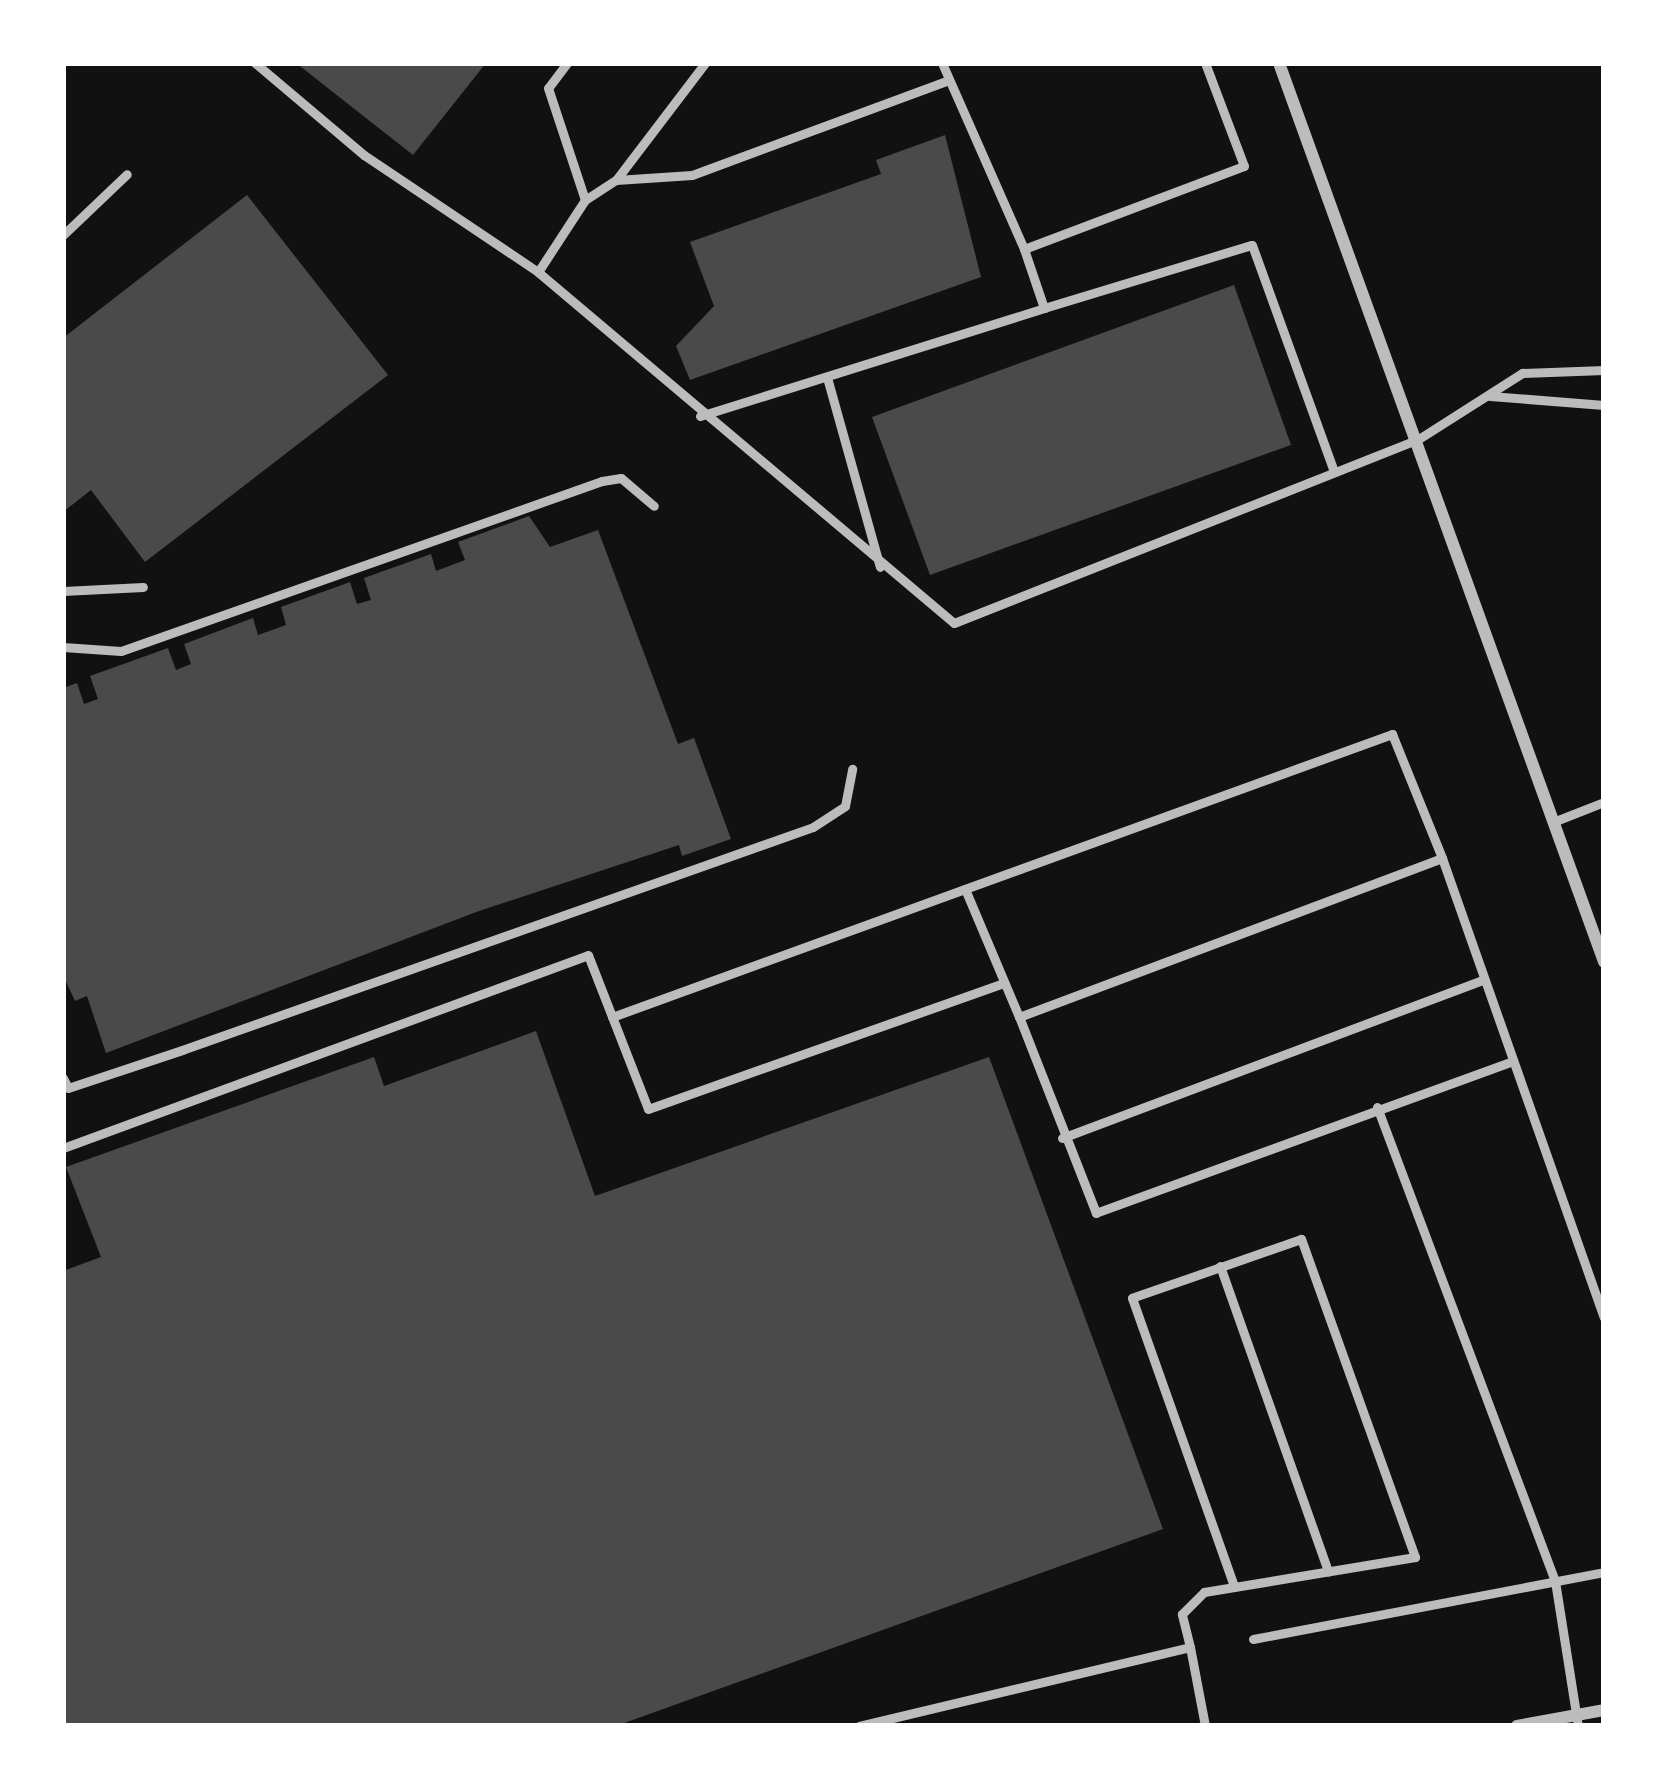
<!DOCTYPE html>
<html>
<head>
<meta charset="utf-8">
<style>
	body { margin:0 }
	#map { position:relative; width:1667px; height:1789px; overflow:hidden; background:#111; font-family:"DejaVu Sans",sans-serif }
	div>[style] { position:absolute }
	.building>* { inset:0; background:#4a4a4a }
	.service>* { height:9px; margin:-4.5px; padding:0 4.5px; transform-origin:4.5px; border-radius:4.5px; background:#bcbcbc }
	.minor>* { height:12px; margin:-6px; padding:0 6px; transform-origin:6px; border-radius:6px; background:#bcbcbc }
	span { translate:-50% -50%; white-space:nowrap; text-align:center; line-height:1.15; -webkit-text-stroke:10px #fff; paint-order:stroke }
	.frame { position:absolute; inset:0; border:66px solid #fff; pointer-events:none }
</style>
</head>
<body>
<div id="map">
	<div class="building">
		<i style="clip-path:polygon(296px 63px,486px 63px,413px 155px)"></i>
		<i style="clip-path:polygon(945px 135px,981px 277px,690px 380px,676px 346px,714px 306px,690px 242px,881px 174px,876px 160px)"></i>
		<i style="clip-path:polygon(247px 195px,388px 375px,145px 562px,91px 490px,63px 512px,63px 338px)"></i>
		<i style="clip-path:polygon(1234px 285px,1291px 445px,930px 575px,872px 417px)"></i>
		<i style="clip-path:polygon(529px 516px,550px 547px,598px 530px,678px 744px,694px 738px,731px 839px,682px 856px,679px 845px,479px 911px,106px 1053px,87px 996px,75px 1001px,63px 975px,63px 688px,77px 683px,84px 704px,98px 699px,90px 676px,168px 648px,176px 670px,191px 664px,184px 644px,253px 618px,258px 635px,286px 625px,281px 607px,350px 582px,357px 604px,371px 600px,364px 578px,431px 554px,436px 571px,465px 560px,458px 542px)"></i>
		<i style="clip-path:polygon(536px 1031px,595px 1196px,989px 1057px,1163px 1529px,616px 1726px,63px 1726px,63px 1271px,101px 1257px,66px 1167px,374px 1057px,384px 1086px)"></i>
	</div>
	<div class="service">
		<i style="left:255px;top:63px;width:143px;rotate:40.2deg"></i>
		<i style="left:364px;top:155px;width:210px;rotate:33.9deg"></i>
		<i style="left:538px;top:272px;width:544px;rotate:40.16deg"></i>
		<i style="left:954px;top:623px;width:498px;rotate:-21.6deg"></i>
		<i style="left:1417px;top:440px;width:125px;rotate:-32.5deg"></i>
		<i style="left:1522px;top:373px;width:82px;rotate:-2.1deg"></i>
		<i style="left:567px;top:63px;width:31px;rotate:127deg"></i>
		<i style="left:548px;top:88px;width:118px;rotate:71.7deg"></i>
		<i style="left:942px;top:63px;width:203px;rotate:66.2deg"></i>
		<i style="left:1024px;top:249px;width:235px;rotate:-20.7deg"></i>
		<i style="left:1244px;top:166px;width:110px;rotate:-110.7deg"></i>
		<i style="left:616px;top:180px;width:76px;rotate:-3.8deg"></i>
		<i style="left:692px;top:175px;width:274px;rotate:-20.3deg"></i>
		<i style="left:63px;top:235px;width:88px;rotate:-43.6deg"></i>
		<i style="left:1024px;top:249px;width:62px;rotate:71.3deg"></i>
		<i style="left:1044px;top:308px;width:217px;rotate:-16.9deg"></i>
		<i style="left:1252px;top:245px;width:241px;rotate:70.1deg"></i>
		<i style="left:538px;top:272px;width:86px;rotate:-56.9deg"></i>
		<i style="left:585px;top:200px;width:37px;rotate:-33deg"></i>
		<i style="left:616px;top:180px;width:147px;rotate:-52.7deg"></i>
		<i style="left:828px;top:381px;width:193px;rotate:74.4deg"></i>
		<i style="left:1490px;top:396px;width:114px;rotate:4.5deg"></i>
		<i style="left:700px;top:416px;width:361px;rotate:-17.4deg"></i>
		<i style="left:63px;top:591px;width:80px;rotate:-2.9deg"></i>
		<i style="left:63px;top:647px;width:58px;rotate:3.9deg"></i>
		<i style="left:121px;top:651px;width:510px;rotate:-19.46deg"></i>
		<i style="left:602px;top:481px;width:19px;rotate:-9deg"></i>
		<i style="left:621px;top:478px;width:43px;rotate:40.3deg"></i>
		<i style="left:1553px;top:822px;width:55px;rotate:-21.4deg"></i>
		<i style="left:965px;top:889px;width:139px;rotate:67.1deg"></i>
		<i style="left:612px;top:1017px;width:830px;rotate:-19.94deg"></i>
		<i style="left:1392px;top:734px;width:134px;rotate:68deg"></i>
		<i style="left:1513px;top:1061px;width:444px;rotate:160deg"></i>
		<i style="left:1096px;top:1213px;width:211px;rotate:-111.4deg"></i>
		<i style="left:1019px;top:1017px;width:452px;rotate:-20.6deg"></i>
		<i style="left:1442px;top:858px;width:487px;rotate:70.6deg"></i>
		<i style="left:63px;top:1078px;width:11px;rotate:63deg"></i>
		<i style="left:68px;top:1088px;width:120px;rotate:-18.4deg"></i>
		<i style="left:182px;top:1050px;width:669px;rotate:-19.46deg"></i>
		<i style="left:813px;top:827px;width:38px;rotate:-33deg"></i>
		<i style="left:845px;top:806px;width:38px;rotate:-79deg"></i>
		<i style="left:1377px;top:1107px;width:506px;rotate:69.42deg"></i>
		<i style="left:1555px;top:1581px;width:147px;rotate:81deg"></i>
		<i style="left:1062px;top:1138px;width:450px;rotate:-20.6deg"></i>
		<i style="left:63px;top:1148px;width:559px;rotate:-20.18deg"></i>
		<i style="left:588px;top:955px;width:165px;rotate:68.7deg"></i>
		<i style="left:648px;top:1109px;width:378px;rotate:-19.5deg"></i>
		<i style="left:1220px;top:1266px;width:324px;rotate:70.5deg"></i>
		<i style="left:1253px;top:1639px;width:357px;rotate:-10.8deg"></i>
		<i style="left:1190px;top:1647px;width:34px;rotate:-104deg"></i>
		<i style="left:1182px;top:1614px;width:31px;rotate:-45deg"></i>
		<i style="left:1204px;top:1592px;width:214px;rotate:-9.4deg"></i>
		<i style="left:1415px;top:1557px;width:338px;rotate:-109.7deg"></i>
		<i style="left:1301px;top:1239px;width:179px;rotate:160.8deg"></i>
		<i style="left:1132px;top:1298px;width:306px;rotate:70.5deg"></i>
		<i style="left:859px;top:1726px;width:340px;rotate:-13.4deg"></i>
		<i style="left:1190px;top:1647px;width:80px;rotate:79.2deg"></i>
	</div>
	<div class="minor">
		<i style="left:1279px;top:63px;width:956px;rotate:70.12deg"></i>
		<i style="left:1517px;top:1726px;width:88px;rotate:-10.4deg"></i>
	</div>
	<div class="frame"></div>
</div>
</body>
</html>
